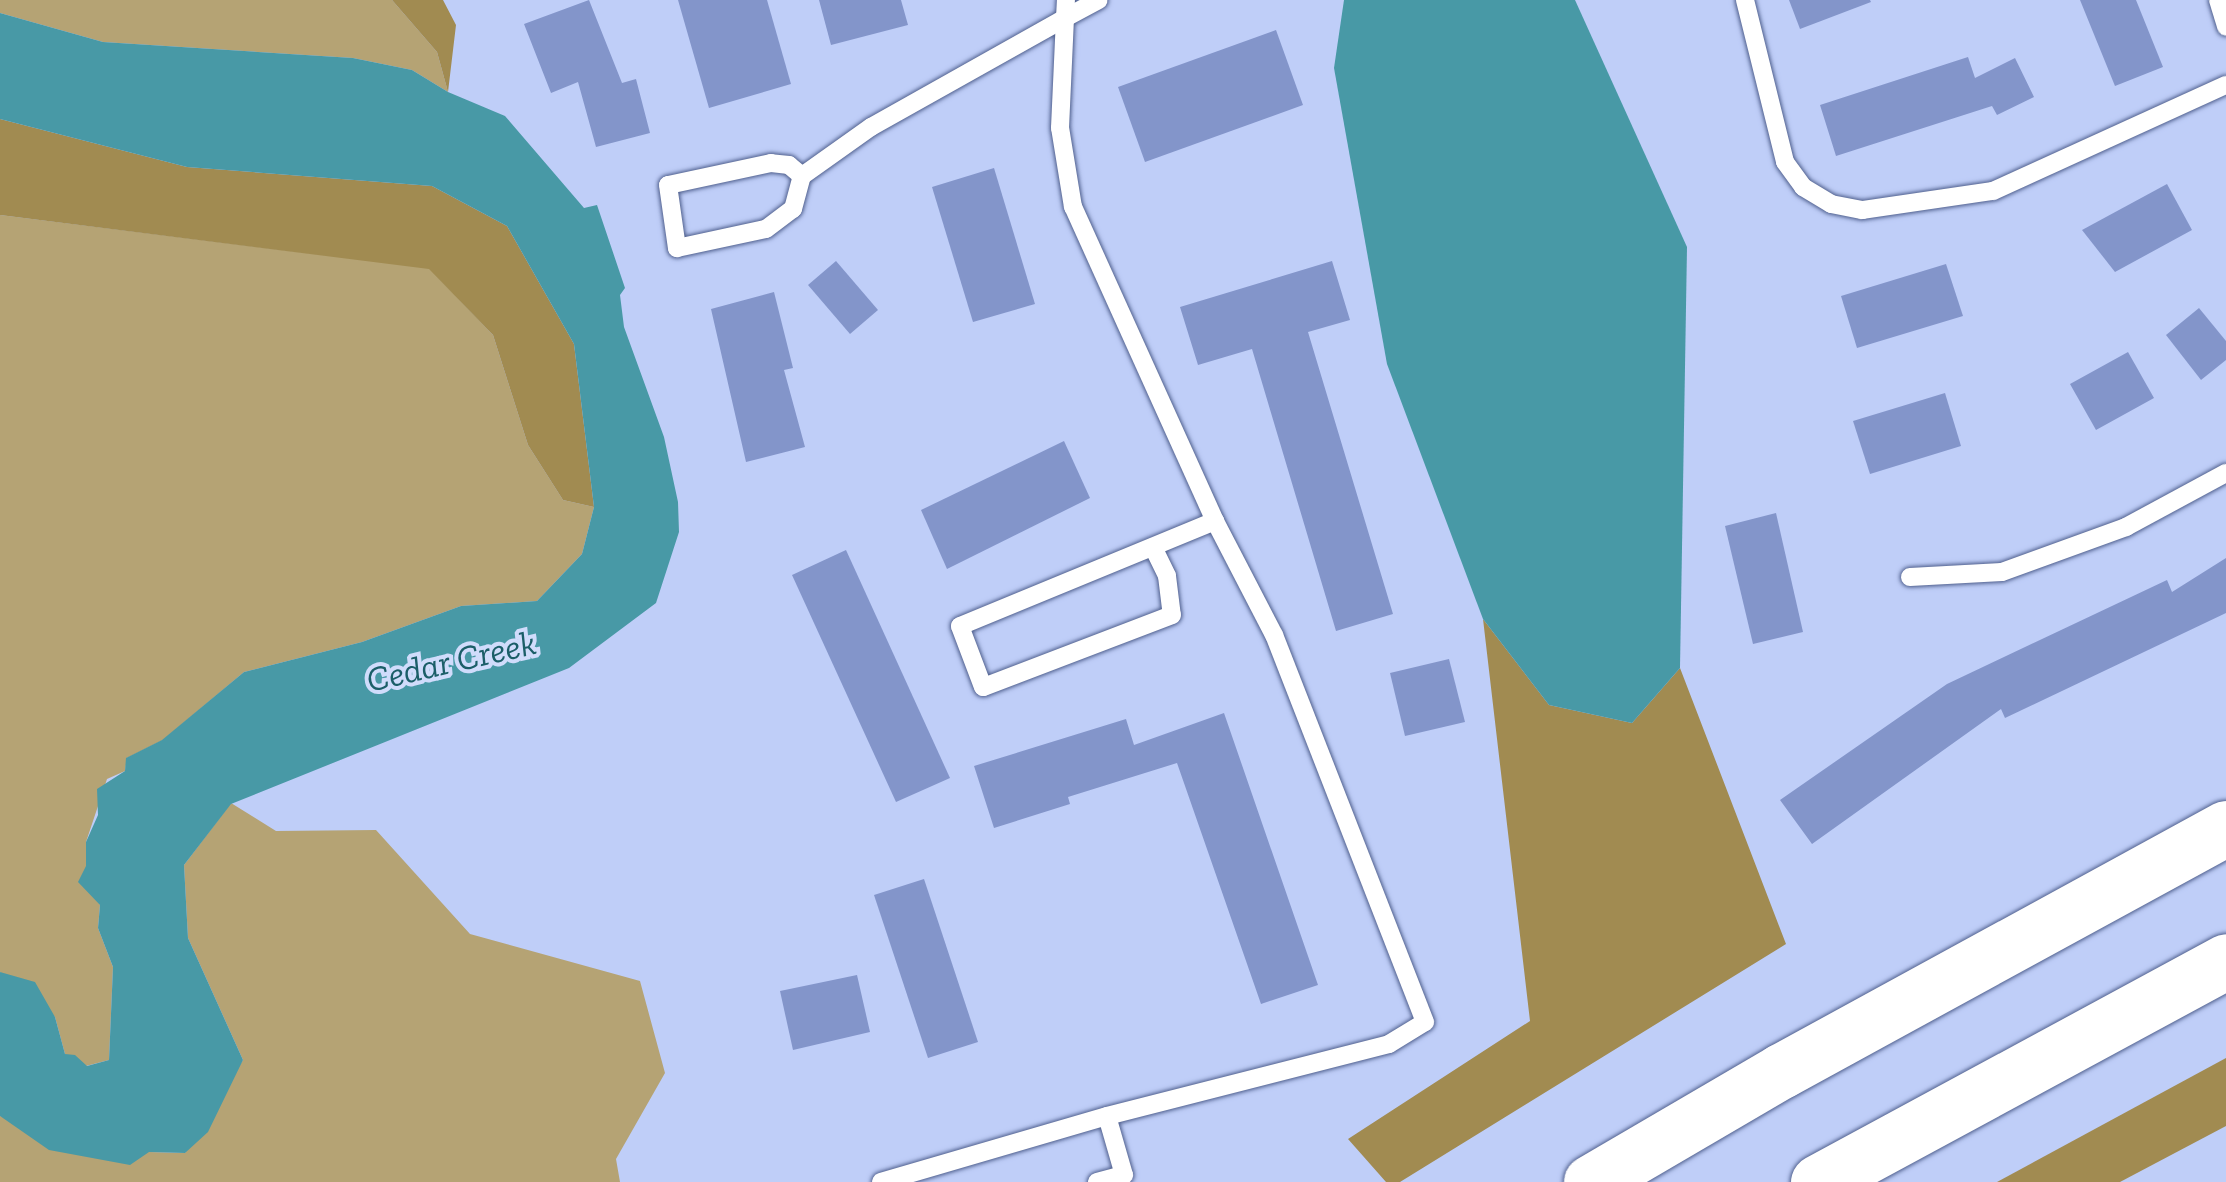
<!DOCTYPE html>
<html>
<head>
<meta charset="utf-8">
<style>
	body { margin:0 }
	#map { position:relative; width:2226px; height:1182px; overflow:hidden; background:#bfcef8; font-family:"Zilla Slab",serif }
	div>[style] { position:absolute }
	.green>* { inset:0; background:#b5a374 }
	.forest>* { inset:0; background:#a18b51 }
	.water>* { inset:0; background:#4899a6 }
	.building>* { inset:0; background:#8395ca }
	.roads { filter:drop-shadow(0 0 2px #50608e) drop-shadow(0 0 2px #50608e) }
	.service>* { height:18px; margin:-9px; padding:0 9px; transform-origin:9px; border-radius:9px; background:#fff }
	.motorway>* { height:55px; margin:-27.5px; padding:0 27.5px; transform-origin:27.5px; border-radius:27.5px; background:#fff }
	span { translate:-50% -50%; white-space:nowrap; text-align:center; line-height:1.15; -webkit-text-stroke:8px #d0dcfb; paint-order:stroke }
	.water-label { font-size:35px; color:#1b5e68; font-style:italic }
</style>
</head>
<body>
<div id="map">
	<div class="green">
		<i style="clip-path:polygon(0 0,392px 0,437px 52px,448px 92px,412px 70px,353px 58px,103px 42px,0 13px)"></i>
		<i style="clip-path:polygon(0 215px,429px 268px,493px 335px,528px 445px,563px 500px,594px 507px,582px 554px,537px 601px,461px 606px,362px 642px,244px 672px,163px 740px,127px 758px,125px 771px,107px 779px,86px 842px,86px 866px,100px 905px,98px 928px,113px 967px,109px 1060px,86px 1066px,65px 1054px,55px 1017px,0 972px)"></i>
		<i style="clip-path:polygon(231px 803px,276px 831px,376px 830px,470px 934px,640px 981px,665px 1073px,616px 1159px,620px 1182px,0 1182px,0 1116px,149px 1152px,185px 1153px,243px 1060px,188px 938px,184px 865px)"></i>
	</div>
	<div class="forest">
		<i style="clip-path:polygon(392px 0,443px 0,456px 25px,448px 92px,437px 52px)"></i>
		<i style="clip-path:polygon(0 119px,187px 167px,432px 186px,507px 226px,574px 344px,594px 507px,563px 500px,528px 445px,493px 335px,429px 269px,0 215px)"></i>
		<i style="clip-path:polygon(1483px 619px,1549px 705px,1632px 723px,1680px 668px,1786px 944px,1400px 1182px,1386px 1182px,1348px 1139px,1530px 1021px)"></i>
		<i style="clip-path:polygon(2226px 1058px,2226px 1126px,2120px 1182px,1997px 1182px)"></i>
	</div>
	<div class="water">
		<i style="clip-path:polygon(1344px 0,1575px 0,1687px 247px,1680px 668px,1632px 723px,1549px 705px,1483px 619px,1387px 364px,1334px 68px)"></i>
		<i style="clip-path:polygon(0 13px,103px 42px,353px 58px,412px 70px,448px 92px,505px 116px,584px 208px,597px 205px,625px 288px,620px 295px,624px 327px,664px 437px,678px 502px,679px 532px,656px 603px,569px 668px,231px 804px,184px 865px,188px 938px,243px 1060px,208px 1132px,185px 1153px,149px 1152px,130px 1165px,49px 1150px,0 1116px,0 972px,35px 982px,55px 1017px,65px 1054px,75px 1055px,87px 1066px,109px 1060px,113px 967px,98px 928px,100px 905px,78px 882px,86px 866px,86px 842px,98px 815px,97px 789px,125px 771px,126px 758px,162px 740px,244px 672px,362px 642px,461px 606px,537px 601px,582px 554px,594px 507px,574px 344px,507px 226px,432px 186px,187px 167px,0 119px)"></i>
	</div>
	<div class="building">
		<i style="clip-path:polygon(589px 0,622px 83px,636px 79px,650px 133px,596px 147px,578px 82px,551px 93px,524px 24px)"></i>
		<i style="clip-path:polygon(678px 0,767px 0,791px 84px,709px 108px)"></i>
		<i style="clip-path:polygon(819px 0,901px 0,908px 25px,831px 45px)"></i>
		<i style="clip-path:polygon(1789px 0,1870px 0,1871px 2px,1800px 29px)"></i>
		<i style="clip-path:polygon(2080px 0,2136px 0,2163px 67px,2115px 86px)"></i>
		<i style="clip-path:polygon(1276px 30px,1303px 105px,1145px 162px,1118px 87px)"></i>
		<i style="clip-path:polygon(1968px 57px,1975px 78px,2015px 58px,2034px 97px,1997px 115px,1992px 106px,1836px 156px,1820px 105px)"></i>
		<i style="clip-path:polygon(994px 168px,1035px 304px,973px 322px,932px 187px)"></i>
		<i style="clip-path:polygon(2167px 184px,2192px 230px,2115px 272px,2082px 230px)"></i>
		<i style="clip-path:polygon(836px 261px,878px 310px,850px 334px,808px 285px)"></i>
		<i style="clip-path:polygon(1332px 261px,1350px 320px,1308px 332px,1393px 614px,1336px 631px,1252px 349px,1198px 365px,1180px 307px)"></i>
		<i style="clip-path:polygon(1946px 264px,1963px 316px,1857px 348px,1841px 296px)"></i>
		<i style="clip-path:polygon(774px 292px,793px 368px,784px 370px,805px 447px,746px 462px,711px 309px)"></i>
		<i style="clip-path:polygon(2199px 308px,2226px 341px,2226px 360px,2201px 380px,2166px 335px)"></i>
		<i style="clip-path:polygon(2128px 352px,2154px 398px,2096px 430px,2070px 384px)"></i>
		<i style="clip-path:polygon(1945px 393px,1961px 446px,1870px 474px,1853px 421px)"></i>
		<i style="clip-path:polygon(1064px 441px,1090px 498px,947px 569px,921px 510px)"></i>
		<i style="clip-path:polygon(1776px 513px,1803px 632px,1753px 644px,1725px 526px)"></i>
		<i style="clip-path:polygon(846px 550px,950px 778px,896px 802px,792px 575px)"></i>
		<i style="clip-path:polygon(2226px 558px,2226px 613px,2005px 718px,2001px 709px,1812px 844px,1780px 800px,1947px 684px,2167px 580px,2172px 592px)"></i>
		<i style="clip-path:polygon(1449px 659px,1465px 722px,1405px 736px,1390px 673px)"></i>
		<i style="clip-path:polygon(1224px 713px,1318px 985px,1261px 1004px,1177px 763px,1068px 797px,1070px 804px,994px 828px,974px 766px,1126px 719px,1134px 745px)"></i>
		<i style="clip-path:polygon(924px 879px,978px 1042px,928px 1058px,874px 895px)"></i>
		<i style="clip-path:polygon(857px 975px,870px 1032px,793px 1050px,780px 991px)"></i>
	</div>
	<div class="roads">
		<div class="service">
			<i style="left:1745px;top:0;width:167px;rotate:76.1deg"></i>
			<i style="left:1785px;top:162px;width:31px;rotate:54deg"></i>
			<i style="left:1803px;top:187px;width:33px;rotate:31deg"></i>
			<i style="left:1831px;top:204px;width:32px;rotate:11deg"></i>
			<i style="left:1862px;top:210px;width:132px;rotate:-8.3deg"></i>
			<i style="left:1993px;top:191px;width:256px;rotate:-24.5deg"></i>
			<i style="left:2218px;top:0;width:28px;rotate:73deg"></i>
			<i style="left:802px;top:176px;width:17px;rotate:-140deg"></i>
			<i style="left:789px;top:165px;width:18px;rotate:-174deg"></i>
			<i style="left:771px;top:163px;width:105px;rotate:167.9deg"></i>
			<i style="left:668px;top:185px;width:64px;rotate:81.9deg"></i>
			<i style="left:677px;top:248px;width:91px;rotate:-12.1deg"></i>
			<i style="left:766px;top:229px;width:34px;rotate:-37deg"></i>
			<i style="left:793px;top:209px;width:34px;rotate:-75deg"></i>
			<i style="left:802px;top:176px;width:85px;rotate:-35.4deg"></i>
			<i style="left:871px;top:127px;width:223px;rotate:-29.3deg"></i>
			<i style="left:1065px;top:18px;width:18px;rotate:-87deg"></i>
			<i style="left:1153px;top:547px;width:32px;rotate:64deg"></i>
			<i style="left:1167px;top:576px;width:39px;rotate:83deg"></i>
			<i style="left:1172px;top:615px;width:202px;rotate:159.1deg"></i>
			<i style="left:983px;top:687px;width:65px;rotate:-110.7deg"></i>
			<i style="left:960px;top:626px;width:276px;rotate:-22.4deg"></i>
			<i style="left:1910px;top:577px;width:92px;rotate:-3.1deg"></i>
			<i style="left:2002px;top:572px;width:132px;rotate:-19.9deg"></i>
			<i style="left:2126px;top:527px;width:114px;rotate:-28.4deg"></i>
			<i style="left:881px;top:1182px;width:235px;rotate:-16.3deg"></i>
			<i style="left:1107px;top:1116px;width:291px;rotate:-14.3deg"></i>
			<i style="left:1389px;top:1044px;width:42px;rotate:-31.4deg"></i>
			<i style="left:1425px;top:1022px;width:415px;rotate:-111.3deg"></i>
			<i style="left:1274px;top:635px;width:128px;rotate:-117.4deg"></i>
			<i style="left:1215px;top:521px;width:345px;rotate:-114.3deg"></i>
			<i style="left:1073px;top:207px;width:80px;rotate:-99.3deg"></i>
			<i style="left:1060px;top:128px;width:110px;rotate:-87.4deg"></i>
			<i style="left:1065px;top:18px;width:38px;rotate:-28deg"></i>
			<i style="left:1097px;top:1182px;width:28px;rotate:-15deg"></i>
			<i style="left:1124px;top:1175px;width:61px;rotate:-106.1deg"></i>
		</div>
		<div class="motorway">
			<i style="left:1591px;top:1182px;width:220px;rotate:-30.3deg"></i>
			<i style="left:1781px;top:1071px;width:507px;rotate:-28.64deg"></i>
			<i style="left:1818px;top:1182px;width:464px;rotate:-28.4deg"></i>
		</div>
	</div>
	<div class="water-label">
		<span style="left:451px;top:661px;rotate:-13deg">Cedar Creek</span>
	</div>
</div>
</body>
</html>
